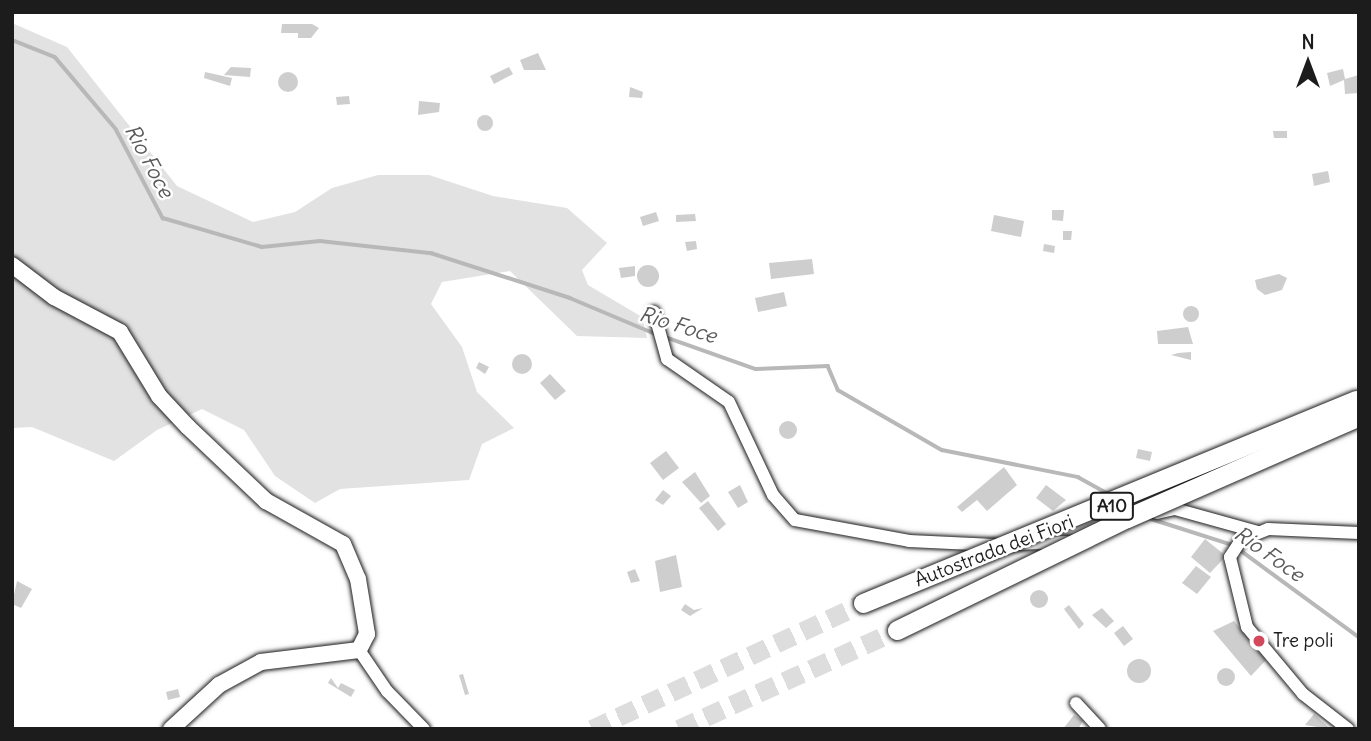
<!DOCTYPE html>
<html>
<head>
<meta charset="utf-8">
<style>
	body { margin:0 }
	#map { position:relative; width:1371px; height:741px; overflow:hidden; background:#fff; font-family:Delius,sans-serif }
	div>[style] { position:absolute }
	.green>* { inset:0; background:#e2e2e2 }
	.stream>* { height:3.5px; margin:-1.75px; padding:0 1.75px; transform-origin:1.75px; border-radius:1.75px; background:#b8b8b8 }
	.building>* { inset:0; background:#cecece }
	.round { border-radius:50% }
	.highway-tunnel>* { height:19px; margin-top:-9.5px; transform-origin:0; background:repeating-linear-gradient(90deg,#ddd 0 19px,transparent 0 29px) }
	.roads { filter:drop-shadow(0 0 2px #1c1c1c) drop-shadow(0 0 2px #1c1c1c) }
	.minor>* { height:12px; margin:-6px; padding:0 6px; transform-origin:6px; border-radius:6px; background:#fff }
	.major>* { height:16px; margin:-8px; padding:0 8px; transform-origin:8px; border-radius:8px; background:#fff }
	.bridges { filter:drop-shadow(0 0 2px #1c1c1c) drop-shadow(0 0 2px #1c1c1c) }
	.highway-bridge>* { height:19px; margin:-9.5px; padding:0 9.5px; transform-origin:9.5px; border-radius:9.5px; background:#fff }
	.dots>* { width:19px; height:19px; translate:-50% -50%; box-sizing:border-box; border:4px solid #fff; border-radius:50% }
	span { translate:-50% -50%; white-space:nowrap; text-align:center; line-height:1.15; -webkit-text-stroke:5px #fff; paint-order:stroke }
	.shield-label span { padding:2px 5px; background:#fff; border:2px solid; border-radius:5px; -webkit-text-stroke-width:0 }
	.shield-label { font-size:18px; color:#1c1c1c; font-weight:700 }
	.street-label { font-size:19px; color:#1c1c1c }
	.poi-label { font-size:19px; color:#1c1c1c }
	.left { translate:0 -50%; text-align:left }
	.water-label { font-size:21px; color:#5a5a5a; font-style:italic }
	.frame { position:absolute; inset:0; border:14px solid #1c1c1c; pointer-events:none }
	.north { position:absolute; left:1273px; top:28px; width:70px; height:70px; -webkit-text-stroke:5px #fff; paint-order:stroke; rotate:0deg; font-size:19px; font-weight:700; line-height:28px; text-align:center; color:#1c1c1c }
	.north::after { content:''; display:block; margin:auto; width:24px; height:32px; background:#1c1c1c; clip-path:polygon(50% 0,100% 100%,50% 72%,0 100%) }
</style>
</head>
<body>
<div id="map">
	<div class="green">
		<i style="clip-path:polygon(12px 23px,67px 47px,177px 186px,253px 222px,295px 212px,332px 188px,378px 175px,429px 175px,493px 196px,567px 208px,607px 243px,582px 270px,588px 285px,642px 317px,647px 338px,577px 336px,510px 271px,442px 282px,431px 304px,462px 347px,477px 392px,514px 428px,482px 444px,469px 480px,340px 489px,315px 503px,275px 476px,244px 430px,202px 409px,157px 430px,114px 461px,32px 427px,12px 428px)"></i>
	</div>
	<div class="stream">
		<i style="left:12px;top:40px;width:46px;rotate:21.6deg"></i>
		<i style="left:55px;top:57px;width:94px;rotate:49.7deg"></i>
		<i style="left:116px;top:129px;width:101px;rotate:62.2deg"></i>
		<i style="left:163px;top:218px;width:103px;rotate:16.3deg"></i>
		<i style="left:262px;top:247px;width:58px;rotate:-5.9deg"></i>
		<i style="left:320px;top:241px;width:112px;rotate:6.2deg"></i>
		<i style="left:431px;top:253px;width:146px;rotate:17.9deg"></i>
		<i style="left:570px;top:298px;width:95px;rotate:22.8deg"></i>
		<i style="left:665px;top:337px;width:96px;rotate:19.4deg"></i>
		<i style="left:756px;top:369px;width:72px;rotate:-2.4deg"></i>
		<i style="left:828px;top:366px;width:26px;rotate:67deg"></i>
		<i style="left:838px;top:390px;width:120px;rotate:30deg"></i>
		<i style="left:942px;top:450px;width:139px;rotate:11.2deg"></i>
		<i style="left:1078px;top:477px;width:35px;rotate:29deg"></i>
		<i style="left:1145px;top:517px;width:92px;rotate:17.7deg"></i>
		<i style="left:1240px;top:550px;width:147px;rotate:36.2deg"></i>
	</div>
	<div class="building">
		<i style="clip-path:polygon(282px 24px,312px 24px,319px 28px,311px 38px,298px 38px,298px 33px,281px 33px)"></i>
		<i style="clip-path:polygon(538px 53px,546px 70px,524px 70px,520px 60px)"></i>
		<i style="clip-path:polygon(231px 67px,251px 68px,250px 77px,224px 75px)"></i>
		<i style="clip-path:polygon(509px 67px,513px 74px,494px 84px,490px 76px)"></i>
		<i style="clip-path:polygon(1343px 69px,1345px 79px,1359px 75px,1359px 93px,1345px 94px,1344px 80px,1330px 86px,1327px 73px)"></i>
		<i style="clip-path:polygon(205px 72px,232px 78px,230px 86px,204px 78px)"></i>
		<i class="round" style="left:278px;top:72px;width:20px;height:20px"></i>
		<i style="clip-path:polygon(630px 87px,643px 92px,642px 98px,629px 97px)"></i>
		<i style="clip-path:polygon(349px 96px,350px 104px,337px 105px,336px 97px)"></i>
		<i style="clip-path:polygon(419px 101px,440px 103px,439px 112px,418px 115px)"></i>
		<i class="round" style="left:477px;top:115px;width:16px;height:16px"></i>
		<i style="clip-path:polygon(1273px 131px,1287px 131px,1287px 138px,1274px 138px)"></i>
		<i style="clip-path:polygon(1328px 171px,1330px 182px,1314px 186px,1312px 174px)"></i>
		<i style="clip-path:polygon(1052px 210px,1064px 210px,1063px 221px,1052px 220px)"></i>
		<i style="clip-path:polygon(656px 212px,659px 221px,643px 226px,640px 217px)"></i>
		<i style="clip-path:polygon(695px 214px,696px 221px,676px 222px,676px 215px)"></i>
		<i style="clip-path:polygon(994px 215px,1024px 221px,1021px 237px,991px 231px)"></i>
		<i style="clip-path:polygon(1063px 231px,1072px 231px,1071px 240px,1063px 240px)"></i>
		<i style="clip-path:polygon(696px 241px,697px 249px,687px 251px,685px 242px)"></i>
		<i style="clip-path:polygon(1044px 244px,1055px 246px,1054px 253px,1043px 251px)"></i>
		<i style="clip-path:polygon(812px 259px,814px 274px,771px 279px,769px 263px)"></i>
		<i class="round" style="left:637px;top:265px;width:22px;height:22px"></i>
		<i style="clip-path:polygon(635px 266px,635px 276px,621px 278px,619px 268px)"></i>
		<i style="clip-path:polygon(1279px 274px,1287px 278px,1282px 290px,1265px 295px,1257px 289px,1255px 280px)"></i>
		<i style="clip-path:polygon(784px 292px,787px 306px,758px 312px,755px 298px)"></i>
		<i class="round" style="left:1183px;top:306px;width:16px;height:16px"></i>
		<i style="clip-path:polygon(1188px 327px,1193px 344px,1158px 344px,1157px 331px)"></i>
		<i style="clip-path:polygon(1191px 352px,1191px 360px,1171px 355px,1178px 353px)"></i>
		<i class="round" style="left:512px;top:354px;width:20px;height:20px"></i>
		<i style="clip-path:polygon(479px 362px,489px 367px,485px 374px,476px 368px)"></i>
		<i style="clip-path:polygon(550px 374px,566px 391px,555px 400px,540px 383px)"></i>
		<i class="round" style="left:779px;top:421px;width:18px;height:18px"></i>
		<i style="clip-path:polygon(1138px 449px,1152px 452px,1150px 461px,1136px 458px)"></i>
		<i style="clip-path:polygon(666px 451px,679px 468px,663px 480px,650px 463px)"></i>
		<i style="clip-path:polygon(1004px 467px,1017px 485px,987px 511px,977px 500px,962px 512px,957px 507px)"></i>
		<i style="clip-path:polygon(695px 472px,710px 496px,701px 503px,682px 482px)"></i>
		<i style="clip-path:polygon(740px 485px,748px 502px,738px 508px,728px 492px)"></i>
		<i style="clip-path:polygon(1046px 485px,1066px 500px,1053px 511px,1036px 498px)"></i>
		<i style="clip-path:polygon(663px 490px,671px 496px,663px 505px,655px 500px)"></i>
		<i style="clip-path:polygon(708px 501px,726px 524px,718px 531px,699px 508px)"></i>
		<i style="clip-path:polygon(1205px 539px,1226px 556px,1210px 573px,1191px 557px)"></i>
		<i style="clip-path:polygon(676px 555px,682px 587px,660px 592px,655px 561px)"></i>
		<i style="clip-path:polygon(1196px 566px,1211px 577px,1197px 594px,1182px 583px)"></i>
		<i style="clip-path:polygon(635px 569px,640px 581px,631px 583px,627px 572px)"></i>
		<i style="clip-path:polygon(17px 581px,32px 589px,21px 608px,12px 604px)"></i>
		<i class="round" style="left:1030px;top:590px;width:18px;height:18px"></i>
		<i style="clip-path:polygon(685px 604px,694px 610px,703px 608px,690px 616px,681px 610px)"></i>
		<i style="clip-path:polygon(1069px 605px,1084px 624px,1079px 629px,1064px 609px)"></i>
		<i style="clip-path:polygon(1102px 608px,1114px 621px,1106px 628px,1092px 615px)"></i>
		<i style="clip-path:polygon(1234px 621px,1266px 660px,1251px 676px,1213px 631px)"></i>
		<i style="clip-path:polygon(1123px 626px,1133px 639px,1124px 646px,1114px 633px)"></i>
		<i class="round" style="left:1127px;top:659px;width:24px;height:24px"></i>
		<i class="round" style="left:1217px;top:668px;width:18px;height:18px"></i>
		<i style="clip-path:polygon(463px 674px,469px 694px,465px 695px,459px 675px)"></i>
		<i style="clip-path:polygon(331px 678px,338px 688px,341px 683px,355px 690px,351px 697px,328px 683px)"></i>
		<i style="clip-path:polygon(178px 689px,180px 697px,168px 700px,166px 692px)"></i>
		<i style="clip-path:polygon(1314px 714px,1327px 726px,1330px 729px,1305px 725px)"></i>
		<i style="clip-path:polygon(1074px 715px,1083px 721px,1078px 729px,1063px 729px)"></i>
	</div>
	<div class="highway-tunnel">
		<i style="left:592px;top:729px;width:299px;rotate:-24.9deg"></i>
		<i style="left:679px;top:729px;width:239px;rotate:-24.4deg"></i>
	</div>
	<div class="roads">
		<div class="minor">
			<i style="left:654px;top:312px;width:49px;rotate:74.5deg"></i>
			<i style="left:667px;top:359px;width:75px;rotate:34.7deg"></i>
			<i style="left:729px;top:402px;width:103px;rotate:64.7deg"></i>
			<i style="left:773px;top:495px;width:33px;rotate:49deg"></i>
			<i style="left:795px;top:520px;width:116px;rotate:10.4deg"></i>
			<i style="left:909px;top:541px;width:85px;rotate:2.7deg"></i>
			<i style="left:1157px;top:513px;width:18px;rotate:-13deg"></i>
			<i style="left:1175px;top:509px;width:86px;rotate:15.5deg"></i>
			<i style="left:1016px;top:544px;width:52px;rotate:-2.2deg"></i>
			<i style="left:359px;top:650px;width:50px;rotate:55.7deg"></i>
			<i style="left:387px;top:691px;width:53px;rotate:45.8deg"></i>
			<i style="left:1076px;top:703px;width:35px;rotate:47deg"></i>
			<i style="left:1348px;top:729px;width:57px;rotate:-142.1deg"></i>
			<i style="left:1303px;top:694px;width:87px;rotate:-129.9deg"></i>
			<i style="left:1247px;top:627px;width:72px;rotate:-103.7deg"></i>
			<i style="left:1230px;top:557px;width:20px;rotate:-57deg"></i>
			<i style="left:1241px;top:540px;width:29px;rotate:-22deg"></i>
			<i style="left:1268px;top:529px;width:91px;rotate:2.5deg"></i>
		</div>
		<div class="major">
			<i style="left:12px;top:265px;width:53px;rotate:37.3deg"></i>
			<i style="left:54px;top:297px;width:75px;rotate:27.9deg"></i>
			<i style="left:120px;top:332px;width:75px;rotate:58.6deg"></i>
			<i style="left:159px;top:396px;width:42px;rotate:46.9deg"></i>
			<i style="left:188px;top:427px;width:108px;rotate:43.5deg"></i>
			<i style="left:266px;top:501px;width:88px;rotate:29.2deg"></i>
			<i style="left:343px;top:544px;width:38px;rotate:67deg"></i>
			<i style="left:358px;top:579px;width:56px;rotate:80.7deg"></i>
			<i style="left:367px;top:634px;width:18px;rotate:117deg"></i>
			<i style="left:359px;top:650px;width:99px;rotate:173deg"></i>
			<i style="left:261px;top:662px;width:48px;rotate:151.3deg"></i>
			<i style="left:219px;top:685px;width:65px;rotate:137.5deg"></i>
		</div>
	</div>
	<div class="bridges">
		<div class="highway-bridge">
			<i style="left:863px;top:603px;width:533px;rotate:-22.38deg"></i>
			<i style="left:897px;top:630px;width:256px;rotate:-26deg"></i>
			<i style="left:1127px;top:518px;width:253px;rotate:-23.7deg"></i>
		</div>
	</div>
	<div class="dots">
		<i style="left:1259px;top:641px;background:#d1495b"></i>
	</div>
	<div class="shield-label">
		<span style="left:1112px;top:506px">A10</span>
	</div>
	<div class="street-label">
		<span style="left:994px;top:551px;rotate:-21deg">Autostrada dei Fiori</span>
	</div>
	<div class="poi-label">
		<span class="left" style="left:1273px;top:641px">Tre poli</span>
	</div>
	<div class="water-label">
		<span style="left:149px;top:161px;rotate:62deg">Rio Foce</span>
		<span style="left:678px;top:325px;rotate:17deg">Rio Foce</span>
		<span style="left:1269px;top:554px;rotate:35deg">Rio Foce</span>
	</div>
	<div class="frame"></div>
	<div class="north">N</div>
</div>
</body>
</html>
